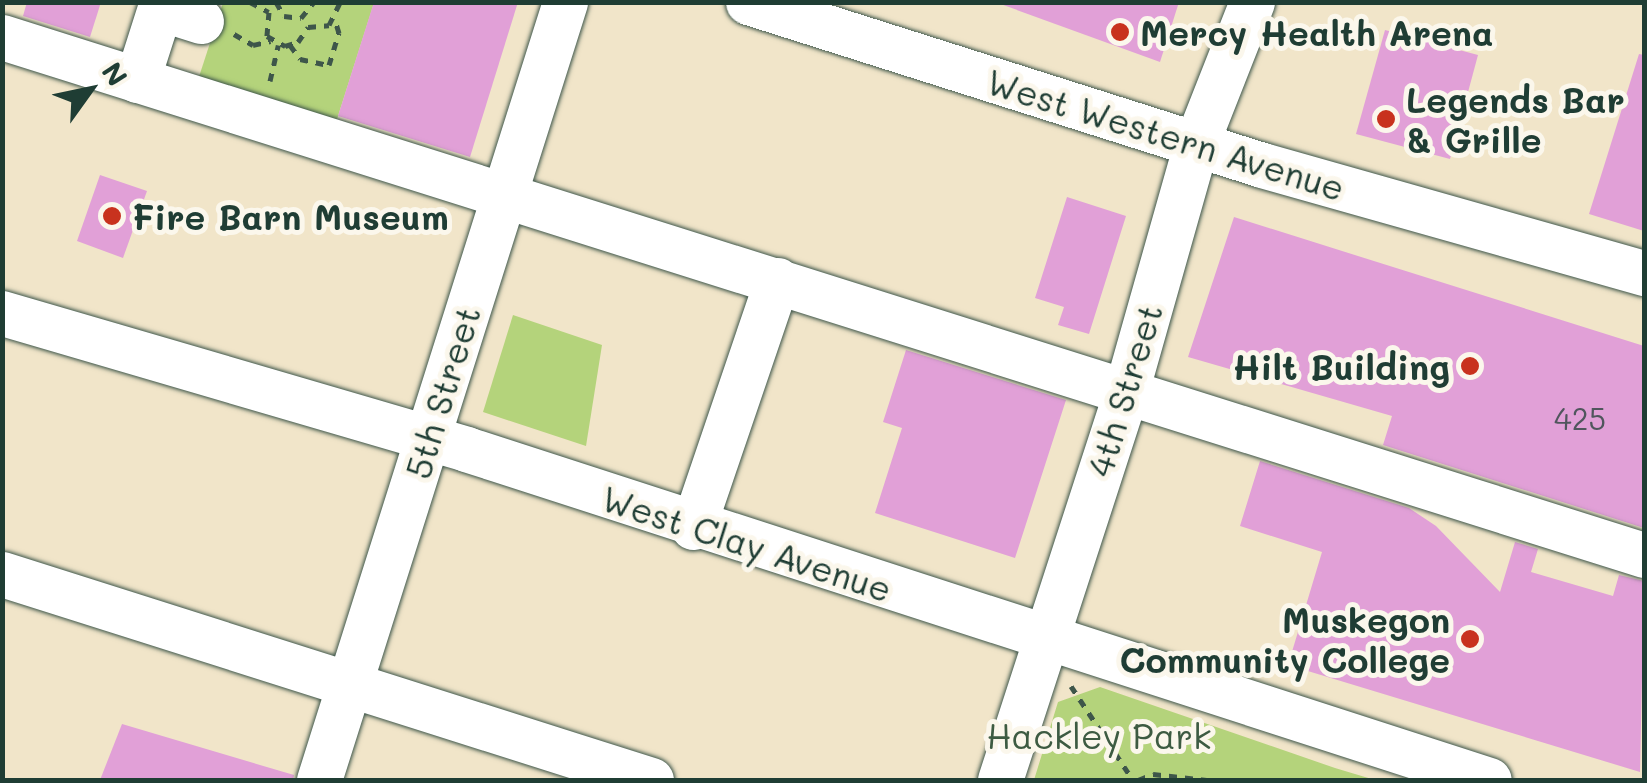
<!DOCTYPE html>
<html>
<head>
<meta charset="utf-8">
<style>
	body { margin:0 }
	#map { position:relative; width:1647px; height:783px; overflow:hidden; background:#f1e5c9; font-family:Mali,sans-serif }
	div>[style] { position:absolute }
	.green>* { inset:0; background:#b4d37b }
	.building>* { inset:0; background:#e1a0d7 }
	.path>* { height:5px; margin-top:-2.5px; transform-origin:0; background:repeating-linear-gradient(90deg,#3e564a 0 8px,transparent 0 16px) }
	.roads { filter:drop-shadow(0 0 2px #3e564a) drop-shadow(0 0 2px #3e564a) }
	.minor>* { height:45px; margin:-22.5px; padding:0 22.5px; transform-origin:22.5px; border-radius:22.5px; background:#fff }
	.dots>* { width:28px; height:28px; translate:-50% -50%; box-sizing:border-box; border:5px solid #fbf7ec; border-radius:50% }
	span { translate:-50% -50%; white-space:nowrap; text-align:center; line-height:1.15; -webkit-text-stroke:10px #fbf7ec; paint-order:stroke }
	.number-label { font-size:30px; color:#50565d }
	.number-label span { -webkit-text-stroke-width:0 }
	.poi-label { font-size:35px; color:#1f3d34; font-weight:700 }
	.left { translate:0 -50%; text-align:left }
	.right { translate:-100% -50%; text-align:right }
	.street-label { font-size:35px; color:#1f3d34 }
	.park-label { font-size:35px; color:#3d5b42 }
	.frame { position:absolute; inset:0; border:5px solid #1f3d34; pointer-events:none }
	.north { position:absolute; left:40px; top:40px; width:100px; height:100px; -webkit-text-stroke:8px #fbf7ec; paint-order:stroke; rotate:57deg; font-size:28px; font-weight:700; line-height:40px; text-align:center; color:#1f3d34 }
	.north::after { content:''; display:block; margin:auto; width:35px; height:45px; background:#1f3d34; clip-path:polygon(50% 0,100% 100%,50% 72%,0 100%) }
</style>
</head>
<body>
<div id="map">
	<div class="green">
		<i style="clip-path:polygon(223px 3px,374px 3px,332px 135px,196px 86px)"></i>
		<i style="clip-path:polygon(513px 315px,602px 345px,586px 446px,483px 412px)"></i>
		<i style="clip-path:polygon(1100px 687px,1335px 768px,1375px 780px,1034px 780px,1058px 702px)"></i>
	</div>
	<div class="building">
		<i style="clip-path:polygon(27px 2px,101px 2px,90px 37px,23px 16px)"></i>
		<i style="clip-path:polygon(374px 2px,518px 2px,470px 157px,338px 116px)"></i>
		<i style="clip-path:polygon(995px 2px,1179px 2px,1160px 62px)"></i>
		<i style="clip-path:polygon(1385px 30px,1478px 55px,1450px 159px,1356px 134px)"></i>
		<i style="clip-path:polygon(1639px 54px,1644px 55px,1644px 231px,1589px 214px)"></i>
		<i style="clip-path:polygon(100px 175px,147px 191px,123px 258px,77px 241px)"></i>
		<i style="clip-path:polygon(1067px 197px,1126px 216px,1089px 334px,1058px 325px,1064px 307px,1035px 298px)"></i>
		<i style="clip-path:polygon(1234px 217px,1644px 346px,1644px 528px,1383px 445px,1392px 416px,1188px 357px)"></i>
		<i style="clip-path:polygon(906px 350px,1066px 400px,1015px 558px,875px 513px,902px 428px,883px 422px)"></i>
		<i style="clip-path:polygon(1260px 461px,1409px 508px,1436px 526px,1500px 592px,1515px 542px,1538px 549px,1531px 572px,1613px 596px,1619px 575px,1644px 581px,1640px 772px,1288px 665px,1322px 552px,1240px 526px)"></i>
		<i style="clip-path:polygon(122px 724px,294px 775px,293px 780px,100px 780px)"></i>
	</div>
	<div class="path">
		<i style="left:250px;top:2px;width:21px;rotate:28deg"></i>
		<i style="left:269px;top:12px;width:24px;rotate:95deg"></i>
		<i style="left:267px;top:36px;width:21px;rotate:29deg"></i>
		<i style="left:285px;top:46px;width:14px;rotate:-17deg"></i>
		<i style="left:298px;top:42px;width:18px;rotate:-56deg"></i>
		<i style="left:308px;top:27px;width:21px;rotate:-5deg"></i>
		<i style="left:329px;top:25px;width:25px;rotate:-64deg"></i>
		<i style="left:276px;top:2px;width:16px;rotate:60deg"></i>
		<i style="left:284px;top:16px;width:17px;rotate:7deg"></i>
		<i style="left:301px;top:18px;width:21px;rotate:-51deg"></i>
		<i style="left:234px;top:34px;width:22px;rotate:30deg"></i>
		<i style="left:253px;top:45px;width:18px;rotate:-13deg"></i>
		<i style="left:290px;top:45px;width:17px;rotate:54deg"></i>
		<i style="left:300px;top:59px;width:30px;rotate:12deg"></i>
		<i style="left:329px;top:65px;width:34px;rotate:-73deg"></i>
		<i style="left:339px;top:33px;width:14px;rotate:-107deg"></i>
		<i style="left:270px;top:81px;width:37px;rotate:-77deg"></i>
		<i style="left:1071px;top:686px;width:113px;rotate:56.6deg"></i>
		<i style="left:1138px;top:780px;width:16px;rotate:-22deg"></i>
		<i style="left:1153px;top:774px;width:54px;rotate:6.3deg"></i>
	</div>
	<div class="roads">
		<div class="minor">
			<i style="left:748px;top:2px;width:539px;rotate:17.59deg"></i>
			<i style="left:1262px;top:165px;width:397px;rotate:15.8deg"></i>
			<i style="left:2px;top:37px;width:1722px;rotate:17.51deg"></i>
			<i style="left:137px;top:80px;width:76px;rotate:-72.3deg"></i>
			<i style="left:160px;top:8px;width:43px;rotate:17.6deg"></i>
			<i style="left:2px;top:313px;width:484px;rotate:16.3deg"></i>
			<i style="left:466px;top:449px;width:1075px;rotate:17.93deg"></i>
			<i style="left:693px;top:527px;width:261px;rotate:-71.2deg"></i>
			<i style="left:2px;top:574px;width:681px;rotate:17.61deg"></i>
			<i style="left:319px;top:780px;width:816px;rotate:-72.45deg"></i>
			<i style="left:1000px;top:780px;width:412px;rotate:-72deg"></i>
			<i style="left:1127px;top:388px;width:254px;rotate:-74.2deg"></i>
			<i style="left:1196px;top:144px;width:153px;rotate:-68.5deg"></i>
		</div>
	</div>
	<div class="dots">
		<i style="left:1120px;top:32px;background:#c8321e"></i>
		<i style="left:1386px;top:119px;background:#c8321e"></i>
		<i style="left:112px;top:216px;background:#c8321e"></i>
		<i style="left:1470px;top:366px;background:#c8321e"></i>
		<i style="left:1470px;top:639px;background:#c8321e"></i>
	</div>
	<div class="number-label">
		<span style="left:1580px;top:418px">425</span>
	</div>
	<div class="poi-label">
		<span class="left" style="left:1140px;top:32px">Mercy Health Arena</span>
		<span class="left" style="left:1406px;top:119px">Legends Bar<br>&amp; Grille</span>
		<span class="left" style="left:132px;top:216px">Fire Barn Museum</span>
		<span class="right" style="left:1450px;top:366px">Hilt Building</span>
		<span class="right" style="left:1450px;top:639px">Muskegon<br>Community College</span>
	</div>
	<div class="street-label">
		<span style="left:1166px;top:134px;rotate:17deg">West Western Avenue</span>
		<span style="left:1124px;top:390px;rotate:-73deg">4th Street</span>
		<span style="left:442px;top:392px;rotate:-73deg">5th Street</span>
		<span style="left:747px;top:543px;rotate:18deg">West Clay Avenue</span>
	</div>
	<div class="park-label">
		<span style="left:1099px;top:735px">Hackley Park</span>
	</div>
	<div class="frame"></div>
	<div class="north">N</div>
</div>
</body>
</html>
